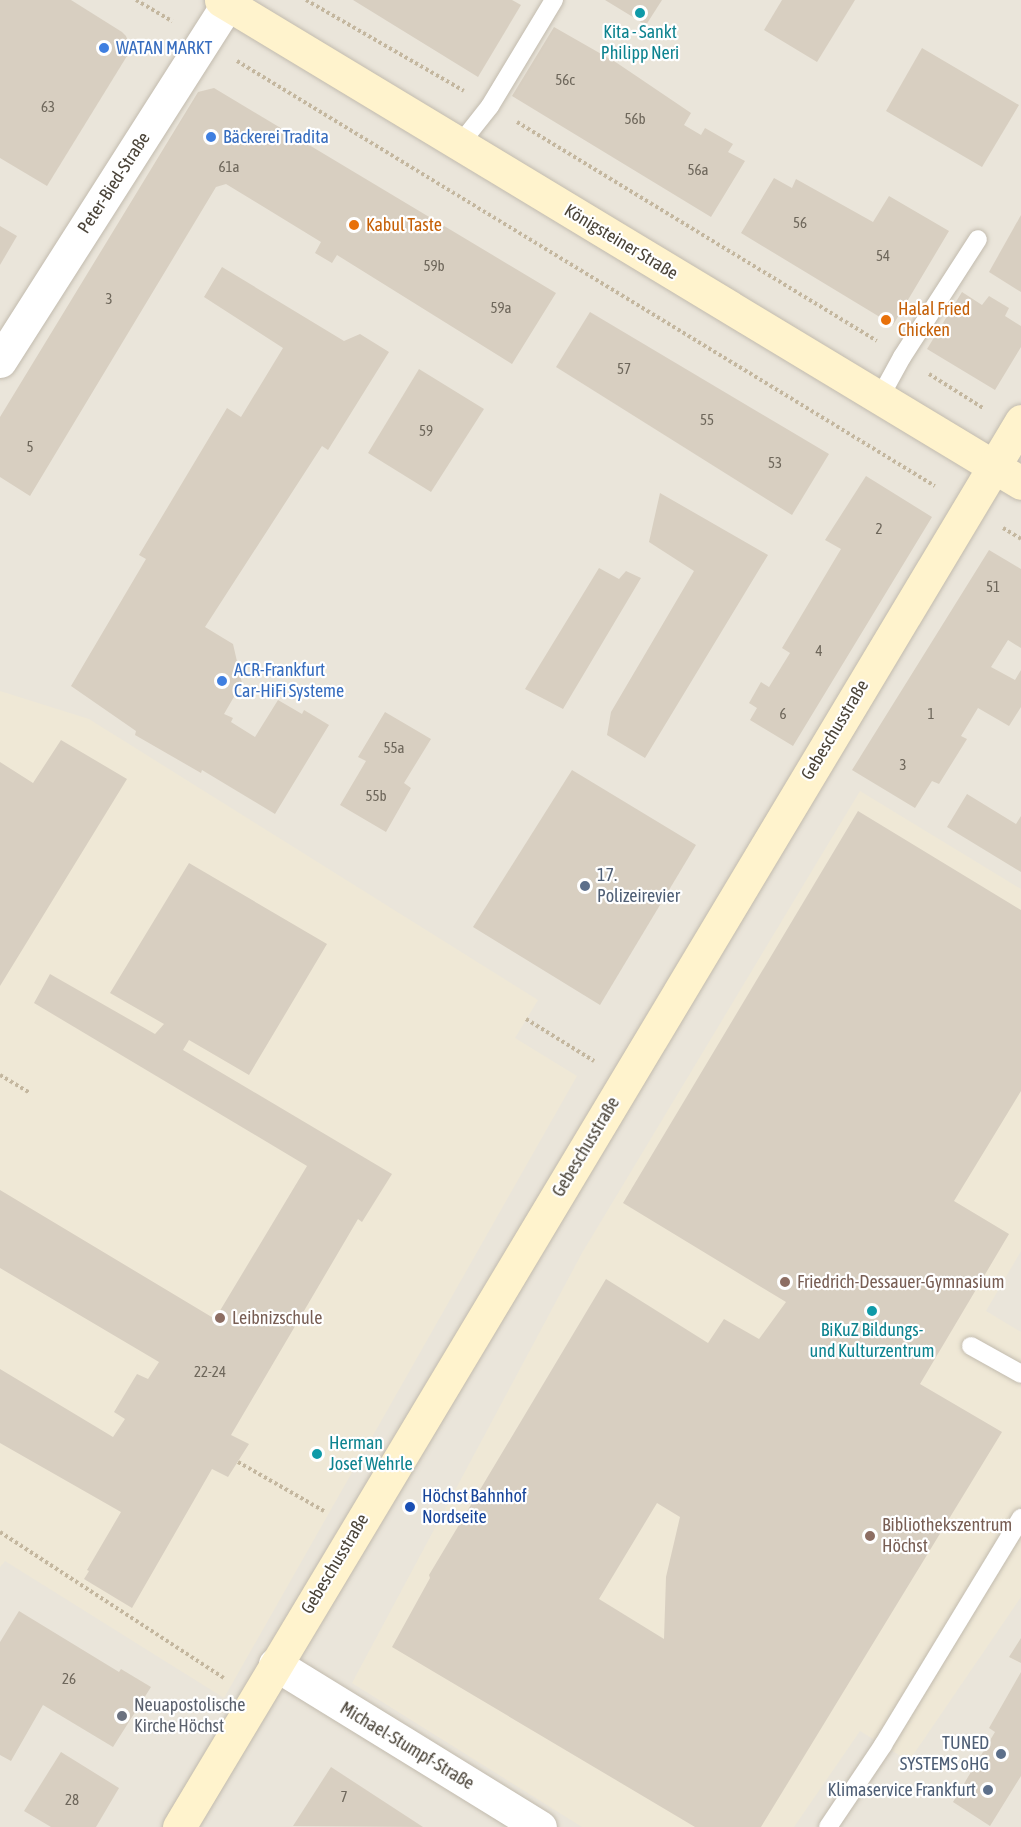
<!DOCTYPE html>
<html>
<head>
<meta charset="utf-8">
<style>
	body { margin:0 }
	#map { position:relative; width:1021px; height:1827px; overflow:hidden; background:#f6f3ec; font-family:"Asap Condensed",sans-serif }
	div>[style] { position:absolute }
	.residential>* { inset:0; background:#eae5da }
	.education>* { inset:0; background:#efe8d6 }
	.building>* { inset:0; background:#d8cfc1 }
	.path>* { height:4px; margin-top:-2px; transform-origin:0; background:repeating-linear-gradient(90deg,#c4b79f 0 3px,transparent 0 6px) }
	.roads { filter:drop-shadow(0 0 2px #c2bbae) drop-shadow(0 0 2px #c2bbae) }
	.lane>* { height:18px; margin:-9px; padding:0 9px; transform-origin:9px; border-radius:9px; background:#fff }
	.street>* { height:33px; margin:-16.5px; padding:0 16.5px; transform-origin:16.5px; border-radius:16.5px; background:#fff }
	.secondary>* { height:33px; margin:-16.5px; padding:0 16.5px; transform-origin:16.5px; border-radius:16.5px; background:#fff3cd }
	.dots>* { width:16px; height:16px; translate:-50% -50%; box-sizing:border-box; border:3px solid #fff; border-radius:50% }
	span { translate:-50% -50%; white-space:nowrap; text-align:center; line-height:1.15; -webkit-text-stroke:4.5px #fff; paint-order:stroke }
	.number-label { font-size:15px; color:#6e675b }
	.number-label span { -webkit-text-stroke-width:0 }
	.culture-label { font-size:18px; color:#0d838f }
	.left { translate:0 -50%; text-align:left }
	.shop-label { font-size:18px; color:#366cbe }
	.street-label { font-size:18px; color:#4b4439 }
	.food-label { font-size:18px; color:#c56008 }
	.service-label { font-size:18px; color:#4e5e75 }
	.right { translate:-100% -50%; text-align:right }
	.education-label { font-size:18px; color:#785e54 }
	.transit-label { font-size:18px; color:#164399 }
	.worship-label { font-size:18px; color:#5b616d }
</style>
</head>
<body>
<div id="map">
	<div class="residential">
		<i style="clip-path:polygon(0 0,1021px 0,1021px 1827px,0 1827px)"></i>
	</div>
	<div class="education">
		<i style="clip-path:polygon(0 691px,89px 719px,538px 1000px,515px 1038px,577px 1076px,224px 1698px,5px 1561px,0 1567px)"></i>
		<i style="clip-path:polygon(860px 791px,1021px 889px,1021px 1251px,986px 1311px,1021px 1332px,1021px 1597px,909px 1761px,860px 1731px,794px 1827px,582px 1827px,352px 1683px,582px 1253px)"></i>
	</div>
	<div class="building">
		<i style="clip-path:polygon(0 0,71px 0,122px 32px,126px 36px,130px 46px,127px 56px,47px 186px,0 158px)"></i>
		<i style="clip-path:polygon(353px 0,512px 0,521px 5px,478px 77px)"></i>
		<i style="clip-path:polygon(605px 0,662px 0,646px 25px)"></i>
		<i style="clip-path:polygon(782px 0,855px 0,817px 62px,764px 30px)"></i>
		<i style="clip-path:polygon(554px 27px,617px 63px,691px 113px,684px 125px,701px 135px,705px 128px,733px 144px,728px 152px,745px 161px,711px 217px,512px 96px)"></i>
		<i style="clip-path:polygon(922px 48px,1019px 105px,982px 167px,886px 111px)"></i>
		<i style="clip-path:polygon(214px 88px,556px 293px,512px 364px,337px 255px,332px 263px,315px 253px,321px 242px,226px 184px,216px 187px,30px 496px,0 477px,0 417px,198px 92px)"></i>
		<i style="clip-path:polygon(774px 178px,792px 188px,796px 179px,873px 222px,889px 196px,949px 231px,893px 325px,741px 233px)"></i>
		<i style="clip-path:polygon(1021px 215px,1021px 292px,989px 272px)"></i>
		<i style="clip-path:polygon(0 226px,17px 236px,0 265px)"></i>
		<i style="clip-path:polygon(222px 267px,344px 341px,360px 334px,389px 352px,328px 450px,322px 446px,205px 627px,233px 644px,242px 683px,224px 714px,233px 718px,231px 722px,255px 737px,278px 700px,302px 714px,304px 710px,329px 725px,275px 814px,202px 770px,201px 773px,135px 735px,136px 731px,71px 686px,146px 559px,139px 555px,227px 408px,241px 417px,283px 348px,204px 297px)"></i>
		<i style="clip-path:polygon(962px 292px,982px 305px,989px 296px,1009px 308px,1005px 316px,1021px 326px,1021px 347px,995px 390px,927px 349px)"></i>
		<i style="clip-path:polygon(590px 312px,829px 454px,792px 515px,556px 367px)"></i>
		<i style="clip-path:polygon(419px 369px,484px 409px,431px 492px,368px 453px)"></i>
		<i style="clip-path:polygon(866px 476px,932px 517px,793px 746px,750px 720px,757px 708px,749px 703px,761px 682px,769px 687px,790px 653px,782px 648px,841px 549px,825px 540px)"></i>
		<i style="clip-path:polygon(660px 493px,768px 555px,645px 758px,607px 735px,611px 712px,694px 571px,649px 542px)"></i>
		<i style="clip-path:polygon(989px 550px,1021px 569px,1021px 648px,1008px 640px,991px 667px,1015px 680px,1021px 670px,1021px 707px,1009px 726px,978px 708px,961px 736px,967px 739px,939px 784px,932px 781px,915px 808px,852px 770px)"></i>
		<i style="clip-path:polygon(599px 568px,619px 579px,626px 571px,641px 578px,563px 709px,525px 689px)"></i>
		<i style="clip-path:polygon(385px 712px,431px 739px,404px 783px,411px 788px,386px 832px,340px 805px,366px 761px,358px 757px)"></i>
		<i style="clip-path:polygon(61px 740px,127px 779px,0 986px,0 762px,33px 783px)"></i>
		<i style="clip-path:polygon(572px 770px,696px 845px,600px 1005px,473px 927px)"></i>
		<i style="clip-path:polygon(967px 794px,1016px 824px,1021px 816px,1021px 872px,947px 827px)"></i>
		<i style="clip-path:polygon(evenodd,858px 811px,1021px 910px,1021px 1091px,954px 1201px,1009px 1234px,920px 1384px,1002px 1432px,761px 1827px,695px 1827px,392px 1647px,430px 1578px,429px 1575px,606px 1279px,708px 1343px,724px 1319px,759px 1339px,786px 1302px,623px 1203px,858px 811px,657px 1503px,680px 1517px,666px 1577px,664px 1639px,599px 1599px,657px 1503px)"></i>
		<i style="clip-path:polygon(189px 863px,327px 944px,249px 1075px,189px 1040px,183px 1050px,392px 1174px,362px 1222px,358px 1219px,231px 1435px,249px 1444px,228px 1477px,212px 1469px,132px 1608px,84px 1579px,89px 1571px,87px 1570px,121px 1512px,0 1443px,0 1369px,113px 1437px,125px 1419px,114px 1412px,137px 1374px,148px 1379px,159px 1362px,0 1268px,0 1190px,215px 1319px,307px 1166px,34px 1003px,50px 974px,155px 1034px,164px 1024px,110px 993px)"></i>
		<i style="clip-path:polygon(19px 1611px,119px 1672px,121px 1669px,151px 1687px,113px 1747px,43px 1705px,11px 1761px,0 1755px,0 1642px)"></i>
		<i style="clip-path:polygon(1021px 1638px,1021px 1663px,1009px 1657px)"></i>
		<i style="clip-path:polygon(1021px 1672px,1021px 1776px,990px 1826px,953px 1802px,995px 1732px,989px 1728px)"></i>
		<i style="clip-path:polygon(61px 1752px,119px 1788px,96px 1827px,51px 1827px,24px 1811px)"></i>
		<i style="clip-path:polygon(331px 1767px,423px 1827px,293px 1826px)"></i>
	</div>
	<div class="path">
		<i style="left:136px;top:0;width:42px;rotate:30.3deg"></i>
		<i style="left:306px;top:0;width:182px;rotate:29.9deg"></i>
		<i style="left:237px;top:61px;width:817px;rotate:31.34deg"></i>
		<i style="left:517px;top:122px;width:421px;rotate:31.3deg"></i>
		<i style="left:929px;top:374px;width:64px;rotate:32.2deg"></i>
		<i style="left:1003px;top:528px;width:21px;rotate:31deg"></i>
		<i style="left:526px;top:1019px;width:80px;rotate:31.7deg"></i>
		<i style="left:0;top:1075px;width:35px;rotate:31deg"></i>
		<i style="left:238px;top:1462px;width:99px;rotate:29.7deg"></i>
		<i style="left:0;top:1532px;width:267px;rotate:33.1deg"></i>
	</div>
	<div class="roads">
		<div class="lane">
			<i style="left:460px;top:144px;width:48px;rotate:-51.7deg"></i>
			<i style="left:490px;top:106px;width:124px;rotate:-58.9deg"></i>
			<i style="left:879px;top:399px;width:48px;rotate:-61.3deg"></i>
			<i style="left:902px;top:357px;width:140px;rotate:-57.2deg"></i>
			<i style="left:971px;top:1346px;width:57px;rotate:29.2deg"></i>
			<i style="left:828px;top:1827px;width:99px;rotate:-56.1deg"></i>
			<i style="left:883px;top:1745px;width:266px;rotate:-58.7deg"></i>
		</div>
		<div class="street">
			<i style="left:0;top:361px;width:428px;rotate:-57.5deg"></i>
			<i style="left:275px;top:1664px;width:311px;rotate:31.6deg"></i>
		</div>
		<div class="secondary">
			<i style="left:221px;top:0;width:934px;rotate:31.12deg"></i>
			<i style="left:179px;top:1827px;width:1639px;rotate:-59.08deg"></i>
		</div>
	</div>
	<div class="dots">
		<i style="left:640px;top:13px;background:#0f9aa8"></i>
		<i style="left:104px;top:48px;background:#3f7fe0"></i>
		<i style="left:211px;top:137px;background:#3f7fe0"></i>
		<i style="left:354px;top:225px;background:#e8710a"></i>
		<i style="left:886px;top:320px;background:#e8710a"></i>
		<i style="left:222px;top:681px;background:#3f7fe0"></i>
		<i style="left:585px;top:886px;background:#5c6f8a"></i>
		<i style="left:785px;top:1282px;background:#8d6e63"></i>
		<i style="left:872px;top:1311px;background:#0f9aa8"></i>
		<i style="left:220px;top:1318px;background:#8d6e63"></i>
		<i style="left:317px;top:1454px;background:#0f9aa8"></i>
		<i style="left:410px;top:1507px;background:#1a4fb4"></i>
		<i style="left:870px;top:1536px;background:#8d6e63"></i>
		<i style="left:122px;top:1716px;background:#6b7280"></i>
		<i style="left:1001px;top:1754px;background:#5c6f8a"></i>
		<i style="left:988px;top:1790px;background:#5c6f8a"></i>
	</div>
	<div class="number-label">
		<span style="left:565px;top:80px">56c</span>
		<span style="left:48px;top:107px">63</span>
		<span style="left:635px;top:119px">56b</span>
		<span style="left:229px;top:167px">61a</span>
		<span style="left:698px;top:170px">56a</span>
		<span style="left:800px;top:223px">56</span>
		<span style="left:883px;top:256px">54</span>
		<span style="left:434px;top:266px">59b</span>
		<span style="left:109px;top:299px">3</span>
		<span style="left:501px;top:308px">59a</span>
		<span style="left:624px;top:369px">57</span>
		<span style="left:707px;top:420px">55</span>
		<span style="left:426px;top:431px">59</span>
		<span style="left:30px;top:447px">5</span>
		<span style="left:775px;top:463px">53</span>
		<span style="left:879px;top:529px">2</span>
		<span style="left:993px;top:587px">51</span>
		<span style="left:819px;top:651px">4</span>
		<span style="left:783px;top:714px">6</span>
		<span style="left:931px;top:714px">1</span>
		<span style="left:394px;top:748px">55a</span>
		<span style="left:903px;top:765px">3</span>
		<span style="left:376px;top:796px">55b</span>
		<span style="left:210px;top:1372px">22-24</span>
		<span style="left:69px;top:1679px">26</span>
		<span style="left:344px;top:1797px">7</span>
		<span style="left:72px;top:1800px">28</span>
	</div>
	<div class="culture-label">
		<span style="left:640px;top:43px">Kita - Sankt<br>Philipp Neri</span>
		<span style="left:872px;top:1341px">BiKuZ Bildungs-<br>und Kulturzentrum</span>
		<span class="left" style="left:329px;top:1454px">Herman<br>Josef Wehrle</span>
	</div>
	<div class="shop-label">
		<span class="left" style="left:116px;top:48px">WATAN MARKT</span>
		<span class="left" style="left:223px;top:137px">Bäckerei Tradita</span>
		<span class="left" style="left:234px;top:681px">ACR-Frankfurt<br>Car-HiFi Systeme</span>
	</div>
	<div class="street-label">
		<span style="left:114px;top:183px;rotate:-57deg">Peter-Bied-Straße</span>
		<span style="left:621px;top:242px;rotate:31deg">Königsteiner Straße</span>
		<span style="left:835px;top:730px;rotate:-59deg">Gebeschusstraße</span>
		<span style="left:586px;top:1147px;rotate:-59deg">Gebeschusstraße</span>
		<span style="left:335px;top:1564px;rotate:-59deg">Gebeschusstraße</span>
		<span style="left:407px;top:1746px;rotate:31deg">Michael-Stumpf-Straße</span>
	</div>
	<div class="food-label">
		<span class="left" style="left:366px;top:225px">Kabul Taste</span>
		<span class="left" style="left:898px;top:320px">Halal Fried<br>Chicken</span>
	</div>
	<div class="service-label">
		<span class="left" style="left:597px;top:886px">17.<br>Polizeirevier</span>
		<span class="right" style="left:989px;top:1754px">TUNED<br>SYSTEMS oHG</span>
		<span class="right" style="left:976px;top:1790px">Klimaservice Frankfurt</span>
	</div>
	<div class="education-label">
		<span class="left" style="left:797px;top:1282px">Friedrich-Dessauer-Gymnasium</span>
		<span class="left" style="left:232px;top:1318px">Leibnizschule</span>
		<span class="left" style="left:882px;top:1536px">Bibliothekszentrum<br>Höchst</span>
	</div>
	<div class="transit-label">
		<span class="left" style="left:422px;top:1507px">Höchst Bahnhof<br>Nordseite</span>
	</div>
	<div class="worship-label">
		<span class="left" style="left:134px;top:1716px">Neuapostolische<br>Kirche Höchst</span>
	</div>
</div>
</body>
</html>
